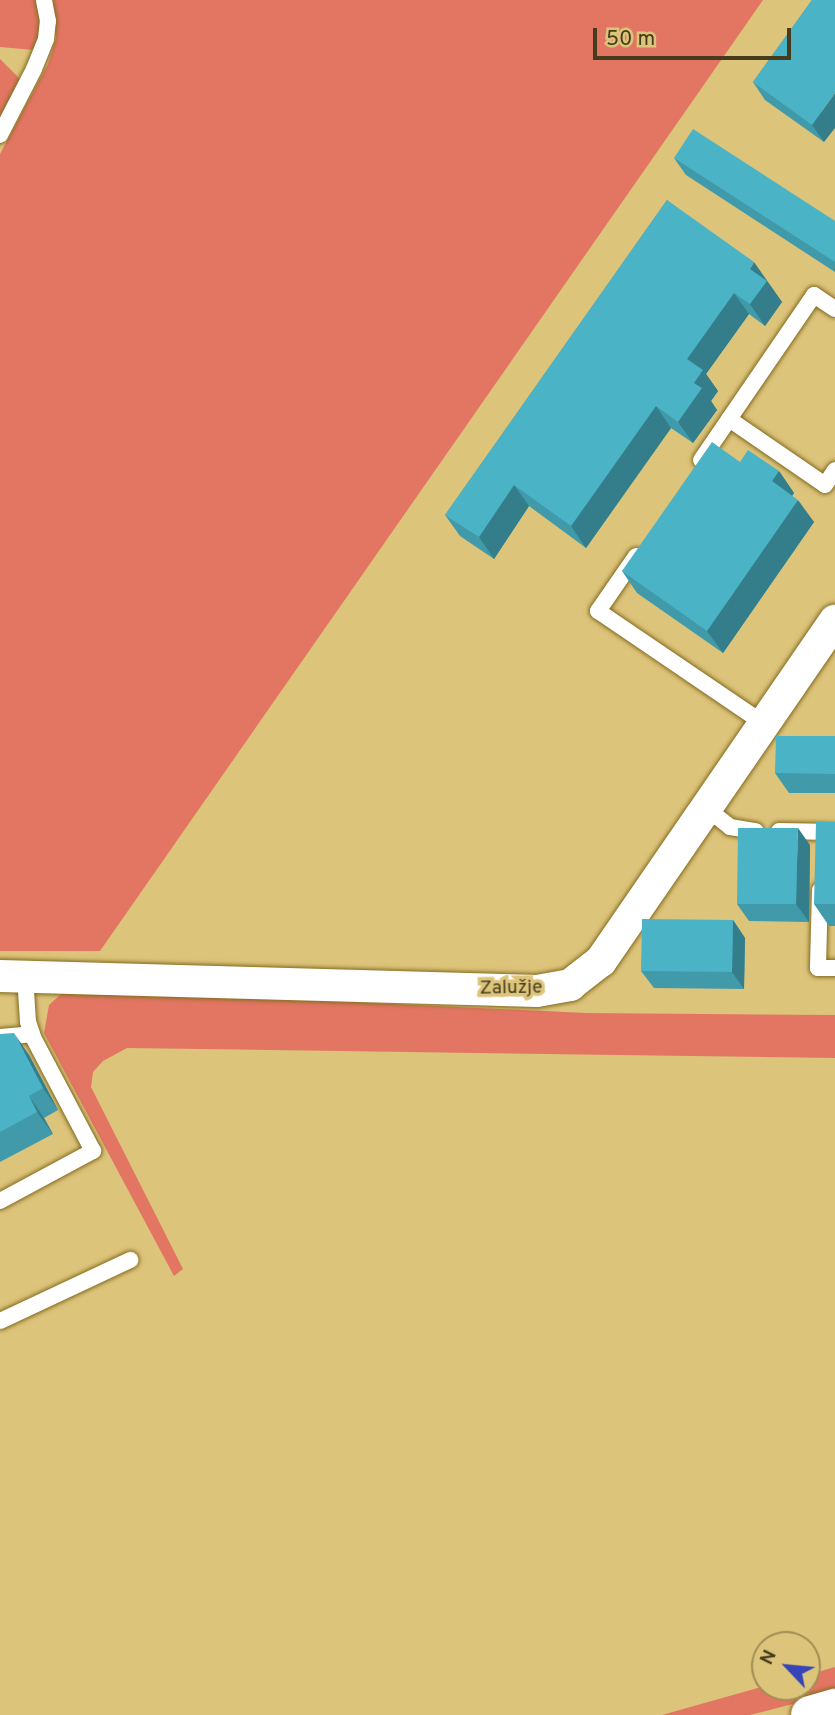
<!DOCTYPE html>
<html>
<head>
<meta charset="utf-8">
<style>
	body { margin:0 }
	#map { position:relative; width:835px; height:1715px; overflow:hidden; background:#ddc47b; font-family:Overpass,sans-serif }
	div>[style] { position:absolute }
	.green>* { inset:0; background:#e37663 }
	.roads { filter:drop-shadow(0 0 2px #836b1e) drop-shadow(0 0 2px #836b1e) }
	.service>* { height:16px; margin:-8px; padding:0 8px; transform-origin:8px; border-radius:8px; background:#fff }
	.minor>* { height:32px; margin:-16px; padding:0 16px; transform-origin:16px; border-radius:16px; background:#fff }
	.primary>* { height:38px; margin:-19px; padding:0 19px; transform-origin:19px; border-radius:19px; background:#fff }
	.wall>* { inset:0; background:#409aaa }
	.shaded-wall>* { inset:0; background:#347d8b }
	.building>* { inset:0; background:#4ab3c6 }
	span { translate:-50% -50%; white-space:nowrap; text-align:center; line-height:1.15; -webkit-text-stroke:7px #ddc47b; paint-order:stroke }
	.street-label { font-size:19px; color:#463c1d }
	.north { position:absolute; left:751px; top:1631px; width:70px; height:70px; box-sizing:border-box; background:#ddc47b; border:2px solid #a18e55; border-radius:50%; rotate:296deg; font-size:19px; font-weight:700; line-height:28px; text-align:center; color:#463c1d }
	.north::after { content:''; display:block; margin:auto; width:24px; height:32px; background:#3545b8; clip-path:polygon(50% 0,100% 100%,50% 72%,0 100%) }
	.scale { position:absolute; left:593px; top:28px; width:198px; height:32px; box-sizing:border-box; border:4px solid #463c1d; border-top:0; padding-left:9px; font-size:21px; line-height:24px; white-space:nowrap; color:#463c1d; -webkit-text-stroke:5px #ddc47b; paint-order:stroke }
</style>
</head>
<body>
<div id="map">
	<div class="green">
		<i style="clip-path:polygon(0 0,38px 0,44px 28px,34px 50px,0 47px)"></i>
		<i style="clip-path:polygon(52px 0,763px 0,100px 951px,0 951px,0 154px,48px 64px,56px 38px)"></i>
		<i style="clip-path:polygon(0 59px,23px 82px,0 122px)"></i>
		<i style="clip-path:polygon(61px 994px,328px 1001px,586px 1013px,835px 1015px,835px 1058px,127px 1048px,103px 1061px,93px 1072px,91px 1087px,183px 1269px,174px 1276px,44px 1033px,49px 1005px)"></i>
		<i style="clip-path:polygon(835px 1667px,835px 1693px,750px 1715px,662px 1715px,765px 1686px,807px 1687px,807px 1675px)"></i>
	</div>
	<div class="roads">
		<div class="service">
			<i style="left:0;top:135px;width:74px;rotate:-62.7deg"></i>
			<i style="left:34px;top:69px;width:32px;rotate:-68deg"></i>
			<i style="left:46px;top:39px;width:18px;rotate:-84deg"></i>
			<i style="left:48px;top:21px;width:21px;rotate:-101deg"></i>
			<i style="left:729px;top:419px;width:116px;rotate:34.5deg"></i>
			<i style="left:825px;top:485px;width:18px;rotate:-56deg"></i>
			<i style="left:701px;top:460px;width:200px;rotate:-55.6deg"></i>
			<i style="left:814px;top:295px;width:25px;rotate:34deg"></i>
			<i style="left:636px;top:556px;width:67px;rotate:124.6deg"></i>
			<i style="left:598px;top:611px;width:201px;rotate:34.2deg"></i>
			<i style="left:706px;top:808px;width:31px;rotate:38deg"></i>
			<i style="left:730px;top:827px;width:26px;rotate:9deg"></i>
			<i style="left:779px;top:831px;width:56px;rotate:1deg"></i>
			<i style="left:820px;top:890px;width:78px;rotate:91.5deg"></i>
			<i style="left:818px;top:968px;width:17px"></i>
			<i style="left:0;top:1037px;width:32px;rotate:-5deg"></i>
			<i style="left:0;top:1201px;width:106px;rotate:-28.3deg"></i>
			<i style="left:93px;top:1151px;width:129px;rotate:-117.8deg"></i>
			<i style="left:33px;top:1037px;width:16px;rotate:-108deg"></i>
			<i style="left:28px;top:1022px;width:47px;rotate:-93.7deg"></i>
			<i style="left:0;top:1321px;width:144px;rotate:-25.1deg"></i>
		</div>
		<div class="minor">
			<i style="left:0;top:976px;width:537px;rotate:1.6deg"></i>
			<i style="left:537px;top:991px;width:34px;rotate:-10deg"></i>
			<i style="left:570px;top:985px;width:39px;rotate:-38deg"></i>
			<i style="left:601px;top:961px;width:413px;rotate:-55.5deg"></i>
		</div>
		<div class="primary">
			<i style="left:810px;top:1715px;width:26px;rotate:-16deg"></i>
		</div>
	</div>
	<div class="wall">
		<i style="clip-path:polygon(812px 0,824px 142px,765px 100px,753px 82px)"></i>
		<i style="clip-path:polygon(674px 158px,835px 221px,835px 272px,686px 175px)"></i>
		<i style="clip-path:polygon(667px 200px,769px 284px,782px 302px,765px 326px,749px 314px,706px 374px,718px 391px,711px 401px,717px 410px,693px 443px,671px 428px,586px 548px,529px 506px,494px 559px,460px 536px,445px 515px)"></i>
		<i style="clip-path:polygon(740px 462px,779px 471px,794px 493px,792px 496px,814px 522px,723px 653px,637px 593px,622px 571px)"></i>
		<i style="clip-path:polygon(835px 736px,835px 793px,789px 793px,775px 773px)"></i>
		<i style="clip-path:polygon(835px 822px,835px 926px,829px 926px,814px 904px)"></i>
		<i style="clip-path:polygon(810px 845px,809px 922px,749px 921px,737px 904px)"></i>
		<i style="clip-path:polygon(733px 920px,745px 938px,744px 989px,654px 988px,641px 971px)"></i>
		<i style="clip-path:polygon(0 1034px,29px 1055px,58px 1110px,44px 1118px,53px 1134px,0 1162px)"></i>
	</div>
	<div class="shaded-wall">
		<i style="clip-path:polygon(835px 93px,835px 128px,824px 142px,812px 125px)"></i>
		<i style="clip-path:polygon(754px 262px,782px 302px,765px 326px,750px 304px,750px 269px)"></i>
		<i style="clip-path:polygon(734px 293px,749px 314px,706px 374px,718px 391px,711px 401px,717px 410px,693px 443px,678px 422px,694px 383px,687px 359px)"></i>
		<i style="clip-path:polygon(656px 406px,671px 428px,586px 548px,571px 526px)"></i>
		<i style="clip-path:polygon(779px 471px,794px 493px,787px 503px,772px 481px)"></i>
		<i style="clip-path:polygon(514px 485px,529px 506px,494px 559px,479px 537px)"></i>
		<i style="clip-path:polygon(798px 500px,814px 522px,723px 653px,707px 631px)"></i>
		<i style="clip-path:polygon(798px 828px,810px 845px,809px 922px,796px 904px)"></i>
		<i style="clip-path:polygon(733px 920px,745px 938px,744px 989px,732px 972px)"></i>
		<i style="clip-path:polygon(14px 1033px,29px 1055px,58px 1110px,43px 1088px)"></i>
		<i style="clip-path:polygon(29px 1096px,44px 1118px,53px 1134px,37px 1112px)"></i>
	</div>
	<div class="building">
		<i style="clip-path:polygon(812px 0,835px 0,835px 93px,812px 125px,753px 82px)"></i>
		<i style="clip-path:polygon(693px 129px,835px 221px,835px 262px,674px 158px)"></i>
		<i style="clip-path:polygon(667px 200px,754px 262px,750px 269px,767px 281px,750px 304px,734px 293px,687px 359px,703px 370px,694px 383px,702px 388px,678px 422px,656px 406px,571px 526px,514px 485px,479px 537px,445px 515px)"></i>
		<i style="clip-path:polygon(712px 442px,740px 462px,748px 450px,779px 471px,772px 481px,798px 500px,707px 631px,622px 571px)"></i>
		<i style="clip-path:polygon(776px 736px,835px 736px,835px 774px,775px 773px)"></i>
		<i style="clip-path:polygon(816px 822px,835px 822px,835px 904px,814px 904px)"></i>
		<i style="clip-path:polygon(738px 828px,798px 828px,796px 904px,737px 904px)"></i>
		<i style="clip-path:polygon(642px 919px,733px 920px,732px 972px,641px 971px)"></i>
		<i style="clip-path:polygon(14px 1033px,43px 1088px,29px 1096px,37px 1112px,0 1132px,0 1034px)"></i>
	</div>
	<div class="street-label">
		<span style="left:511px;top:989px;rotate:-1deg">Zalužje</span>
	</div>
	<div class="north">N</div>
	<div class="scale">50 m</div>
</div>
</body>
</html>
